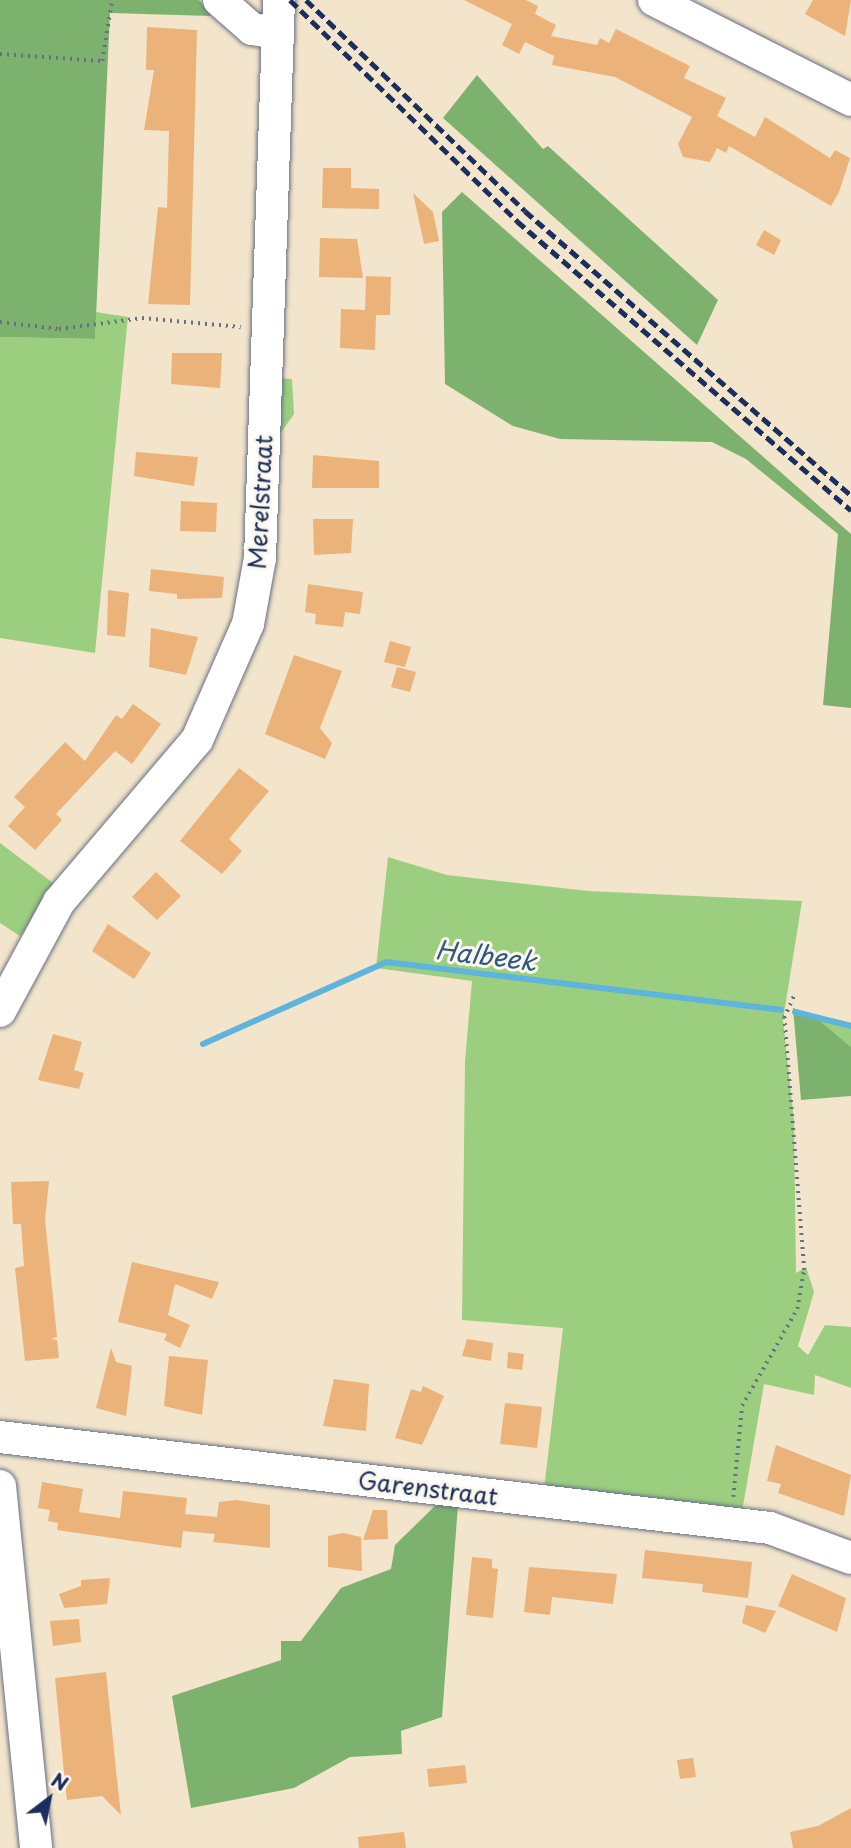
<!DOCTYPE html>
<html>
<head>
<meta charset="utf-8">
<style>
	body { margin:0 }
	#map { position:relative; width:851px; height:1848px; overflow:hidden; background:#f3e5cb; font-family:"Playpen Sans",sans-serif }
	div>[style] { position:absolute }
	.green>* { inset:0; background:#9bcf7f }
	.forest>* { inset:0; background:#7cb26e }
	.stream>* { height:6px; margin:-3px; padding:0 3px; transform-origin:3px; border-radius:3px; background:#5fb4db }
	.building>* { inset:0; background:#ebb279 }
	.path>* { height:3.5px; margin-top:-1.75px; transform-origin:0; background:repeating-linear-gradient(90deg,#676f84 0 2px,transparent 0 7px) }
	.roads { filter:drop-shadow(0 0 2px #676f84) drop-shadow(0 0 2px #676f84) }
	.minor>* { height:32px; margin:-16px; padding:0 16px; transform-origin:16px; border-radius:16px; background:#fff }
	.rail>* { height:5px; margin-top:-2.5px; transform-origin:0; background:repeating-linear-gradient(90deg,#1b2f5e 0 10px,transparent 0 15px) }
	span { translate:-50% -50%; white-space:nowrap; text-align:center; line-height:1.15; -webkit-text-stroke:6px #fbf7ec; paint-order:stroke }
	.street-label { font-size:24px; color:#1b2f5e }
	.water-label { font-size:26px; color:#2f5784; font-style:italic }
	.north { position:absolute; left:14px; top:1764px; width:70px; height:70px; -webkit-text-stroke:5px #fbf7ec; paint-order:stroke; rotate:32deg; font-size:19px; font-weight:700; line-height:28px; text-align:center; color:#1b2f5e }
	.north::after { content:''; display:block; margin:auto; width:24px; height:32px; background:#1b2f5e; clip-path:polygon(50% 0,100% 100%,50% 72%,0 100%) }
</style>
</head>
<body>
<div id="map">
	<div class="green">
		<i style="clip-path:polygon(96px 312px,128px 317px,95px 653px,0 638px,0 337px,95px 339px)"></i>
		<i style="clip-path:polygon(276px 378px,292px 379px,294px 414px,275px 441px)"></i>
		<i style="clip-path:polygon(0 843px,57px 886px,20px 936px,0 923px)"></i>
		<i style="clip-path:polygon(388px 857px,447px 875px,588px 891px,802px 901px,783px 1020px,794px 1121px,796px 1273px,806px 1267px,814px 1292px,798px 1346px,808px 1355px,825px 1325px,851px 1327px,851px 1388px,815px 1375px,814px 1395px,764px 1384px,742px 1512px,544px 1489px,563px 1328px,462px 1320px,465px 1061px,472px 981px,376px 968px)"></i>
		<i style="clip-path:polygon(812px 1014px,851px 1027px,851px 1047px)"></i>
	</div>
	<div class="forest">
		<i style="clip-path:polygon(0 0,199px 0,211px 16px,110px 13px,95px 339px,0 337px)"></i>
		<i style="clip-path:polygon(477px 75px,543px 149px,548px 146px,718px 300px,697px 345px,443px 118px)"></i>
		<i style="clip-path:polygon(462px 192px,851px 534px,851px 708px,823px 705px,838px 534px,746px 459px,712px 442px,560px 439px,513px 426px,445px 384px,442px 212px)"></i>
		<i style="clip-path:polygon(793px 1008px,812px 1014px,851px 1047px,851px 1096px,801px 1100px)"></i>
		<i style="clip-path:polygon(437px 1504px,458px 1505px,442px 1717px,401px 1731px,402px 1754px,350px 1757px,294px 1788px,191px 1808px,172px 1696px,281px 1660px,281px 1641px,301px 1641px,341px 1588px,391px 1569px,395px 1545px)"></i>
	</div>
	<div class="stream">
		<i style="left:795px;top:1012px;width:58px;rotate:14deg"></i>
		<i style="left:203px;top:1044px;width:201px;rotate:-24.1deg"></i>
		<i style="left:386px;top:962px;width:398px;rotate:6.9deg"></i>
	</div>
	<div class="building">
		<i style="clip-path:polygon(464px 0,526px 0,538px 6px,535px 14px,556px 25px,551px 36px,597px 45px,600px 38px,609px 43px,616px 29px,690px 66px,684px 78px,726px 98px,717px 116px,755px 137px,765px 117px,830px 158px,835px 150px,850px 158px,839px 192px,831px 206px,729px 146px,726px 153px,717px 148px,710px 162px,683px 157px,678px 144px,692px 117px,615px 77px,552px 65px,554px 56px,525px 42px,519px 54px,502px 45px,512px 24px)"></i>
		<i style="clip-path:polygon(813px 0,851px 0,845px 36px,805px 14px)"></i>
		<i style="clip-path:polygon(147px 27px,197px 30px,190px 305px,148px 304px,158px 207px,167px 208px,169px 131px,144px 130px,154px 70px,146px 70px)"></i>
		<i style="clip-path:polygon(323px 168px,351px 168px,351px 188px,379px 189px,379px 209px,322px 208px)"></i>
		<i style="clip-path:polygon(413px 193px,433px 212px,439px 241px,424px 244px)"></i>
		<i style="clip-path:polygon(764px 230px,781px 240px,774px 255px,756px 245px)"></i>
		<i style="clip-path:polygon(320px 238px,357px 239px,363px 278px,319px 277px)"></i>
		<i style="clip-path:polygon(366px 276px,391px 277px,390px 315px,376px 315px,375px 350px,340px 348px,341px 309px,365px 310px)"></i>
		<i style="clip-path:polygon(172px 353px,222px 353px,220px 388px,171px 384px)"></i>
		<i style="clip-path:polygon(136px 452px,198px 457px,194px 486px,134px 476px)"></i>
		<i style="clip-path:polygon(313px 455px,379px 461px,379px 488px,312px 488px)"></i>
		<i style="clip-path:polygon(181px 501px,217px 503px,216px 532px,180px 531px)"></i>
		<i style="clip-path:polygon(313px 519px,353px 519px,351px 553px,314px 555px)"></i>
		<i style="clip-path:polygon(151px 569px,224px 577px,222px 598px,177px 599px,177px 594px,149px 591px)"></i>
		<i style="clip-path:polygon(308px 584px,363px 592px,360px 614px,345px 612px,343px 627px,315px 624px,316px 614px,305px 612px)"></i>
		<i style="clip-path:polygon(108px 590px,129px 593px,125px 637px,107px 635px)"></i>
		<i style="clip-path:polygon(151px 628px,198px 637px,186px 675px,149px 667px)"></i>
		<i style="clip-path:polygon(390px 641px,411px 647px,405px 667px,384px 662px)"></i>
		<i style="clip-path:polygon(294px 655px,342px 671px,320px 728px,332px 743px,325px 759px,265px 734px)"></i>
		<i style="clip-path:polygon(397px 667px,416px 672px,410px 692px,391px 687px)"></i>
		<i style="clip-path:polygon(133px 704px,161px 724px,132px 764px,115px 751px,56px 814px,62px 820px,35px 850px,8px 826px,25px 807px,14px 797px,65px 742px,85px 761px,116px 715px,122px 719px)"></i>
		<i style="clip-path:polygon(239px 768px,269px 791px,229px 839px,242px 851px,222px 874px,180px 841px)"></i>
		<i style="clip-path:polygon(156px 872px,181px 896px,157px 920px,132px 897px)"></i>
		<i style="clip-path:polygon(108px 924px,151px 953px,134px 979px,92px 951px)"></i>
		<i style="clip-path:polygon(53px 1034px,82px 1042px,74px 1070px,84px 1073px,79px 1089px,38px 1080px)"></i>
		<i style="clip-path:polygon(49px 1181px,45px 1219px,57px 1337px,51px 1339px,57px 1340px,59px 1358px,25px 1361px,15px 1268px,24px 1266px,21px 1224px,13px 1224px,11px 1182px)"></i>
		<i style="clip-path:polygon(132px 1262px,219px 1282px,212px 1299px,175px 1284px,168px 1315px,190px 1325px,180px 1348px,164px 1340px,167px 1334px,118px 1322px)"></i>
		<i style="clip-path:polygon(467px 1339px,493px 1343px,491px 1361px,462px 1356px)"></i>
		<i style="clip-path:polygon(111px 1348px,116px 1362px,132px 1366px,126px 1416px,96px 1408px)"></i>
		<i style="clip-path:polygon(508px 1352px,524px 1354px,522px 1370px,507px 1368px)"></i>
		<i style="clip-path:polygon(169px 1356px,208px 1360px,202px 1415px,164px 1406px)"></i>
		<i style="clip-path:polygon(334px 1379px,369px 1384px,366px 1431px,323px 1426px)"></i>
		<i style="clip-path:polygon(423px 1386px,444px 1396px,422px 1445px,395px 1438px,411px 1389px,421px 1392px)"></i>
		<i style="clip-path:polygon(505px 1403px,542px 1407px,537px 1448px,500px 1444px)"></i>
		<i style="clip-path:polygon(776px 1445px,851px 1475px,844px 1516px,778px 1493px,781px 1484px,767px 1481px)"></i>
		<i style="clip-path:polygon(42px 1482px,83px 1489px,79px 1512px,120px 1518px,123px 1491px,187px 1498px,185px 1514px,217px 1517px,219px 1502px,236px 1500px,270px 1505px,270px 1548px,213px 1542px,215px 1534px,183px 1531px,181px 1548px,57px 1530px,58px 1523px,48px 1521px,50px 1510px,38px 1508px)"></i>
		<i style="clip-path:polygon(373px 1510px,387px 1510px,388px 1539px,363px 1540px)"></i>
		<i style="clip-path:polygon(343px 1533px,361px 1537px,362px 1571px,328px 1567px,328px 1536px)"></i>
		<i style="clip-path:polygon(645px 1550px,752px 1562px,748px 1598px,702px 1592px,703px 1584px,642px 1578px)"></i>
		<i style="clip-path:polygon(472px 1557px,492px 1559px,492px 1568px,498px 1569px,493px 1618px,466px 1615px)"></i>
		<i style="clip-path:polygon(529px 1567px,617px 1574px,613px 1604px,552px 1597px,550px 1615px,524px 1612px)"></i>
		<i style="clip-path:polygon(792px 1574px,846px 1598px,837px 1632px,778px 1606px)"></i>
		<i style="clip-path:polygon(110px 1578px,107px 1604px,64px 1608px,59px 1594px,81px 1586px,81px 1580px)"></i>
		<i style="clip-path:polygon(746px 1605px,776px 1611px,765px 1633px,742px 1623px)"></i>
		<i style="clip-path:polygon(79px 1619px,81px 1642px,53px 1646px,50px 1621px)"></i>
		<i style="clip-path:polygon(106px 1672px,116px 1770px,121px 1815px,102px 1796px,67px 1800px,65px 1783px,55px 1678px)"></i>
		<i style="clip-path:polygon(693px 1758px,696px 1777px,680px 1779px,677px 1760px)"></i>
		<i style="clip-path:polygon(465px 1765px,467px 1783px,429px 1787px,427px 1769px)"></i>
		<i style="clip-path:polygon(851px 1808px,851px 1848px,793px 1848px,790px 1832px,818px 1826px)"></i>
		<i style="clip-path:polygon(404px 1832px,406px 1848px,359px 1848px,358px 1837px)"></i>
	</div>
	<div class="path">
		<i style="left:0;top:54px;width:102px;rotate:3.9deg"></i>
		<i style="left:102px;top:61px;width:62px;rotate:-80.7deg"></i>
		<i style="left:0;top:322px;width:59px;rotate:6.8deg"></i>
		<i style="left:59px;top:329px;width:84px;rotate:-7.5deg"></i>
		<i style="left:142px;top:318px;width:99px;rotate:5.2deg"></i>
		<i style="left:733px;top:1497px;width:91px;rotate:-84.4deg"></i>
		<i style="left:742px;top:1406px;width:112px;rotate:-60.4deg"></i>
		<i style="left:797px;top:1309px;width:40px;rotate:-80deg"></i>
		<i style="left:804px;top:1270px;width:253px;rotate:-94.5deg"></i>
		<i style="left:784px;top:1018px;width:27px;rotate:-66deg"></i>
	</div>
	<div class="roads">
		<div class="minor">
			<i style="left:219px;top:0;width:44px;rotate:41.3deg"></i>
			<i style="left:252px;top:29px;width:26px;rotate:9deg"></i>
			<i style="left:654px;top:0;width:221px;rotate:26.9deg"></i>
			<i style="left:0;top:1011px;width:124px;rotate:-61.6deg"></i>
			<i style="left:59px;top:902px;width:213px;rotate:-49.6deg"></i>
			<i style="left:197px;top:740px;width:127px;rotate:-66.3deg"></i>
			<i style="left:248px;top:624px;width:67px;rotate:-79.7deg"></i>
			<i style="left:260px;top:558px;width:558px;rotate:-88.05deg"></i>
			<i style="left:0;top:1437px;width:775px;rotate:6.74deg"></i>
			<i style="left:770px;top:1528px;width:86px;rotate:20.3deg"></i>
			<i style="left:0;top:1486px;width:364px;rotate:84.3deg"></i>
		</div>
	</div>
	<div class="rail">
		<i style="left:290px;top:0;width:317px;rotate:44.2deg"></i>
		<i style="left:517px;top:221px;width:442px;rotate:40.9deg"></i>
		<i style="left:306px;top:0;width:304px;rotate:43.9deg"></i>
		<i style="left:525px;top:211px;width:432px;rotate:41.1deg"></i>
	</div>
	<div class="street-label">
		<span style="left:260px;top:502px;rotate:-87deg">Merelstraat</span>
		<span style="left:428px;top:1488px;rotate:7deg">Garenstraat</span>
	</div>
	<div class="water-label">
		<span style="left:486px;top:955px;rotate:7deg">Halbeek</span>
	</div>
	<div class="north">N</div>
</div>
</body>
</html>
